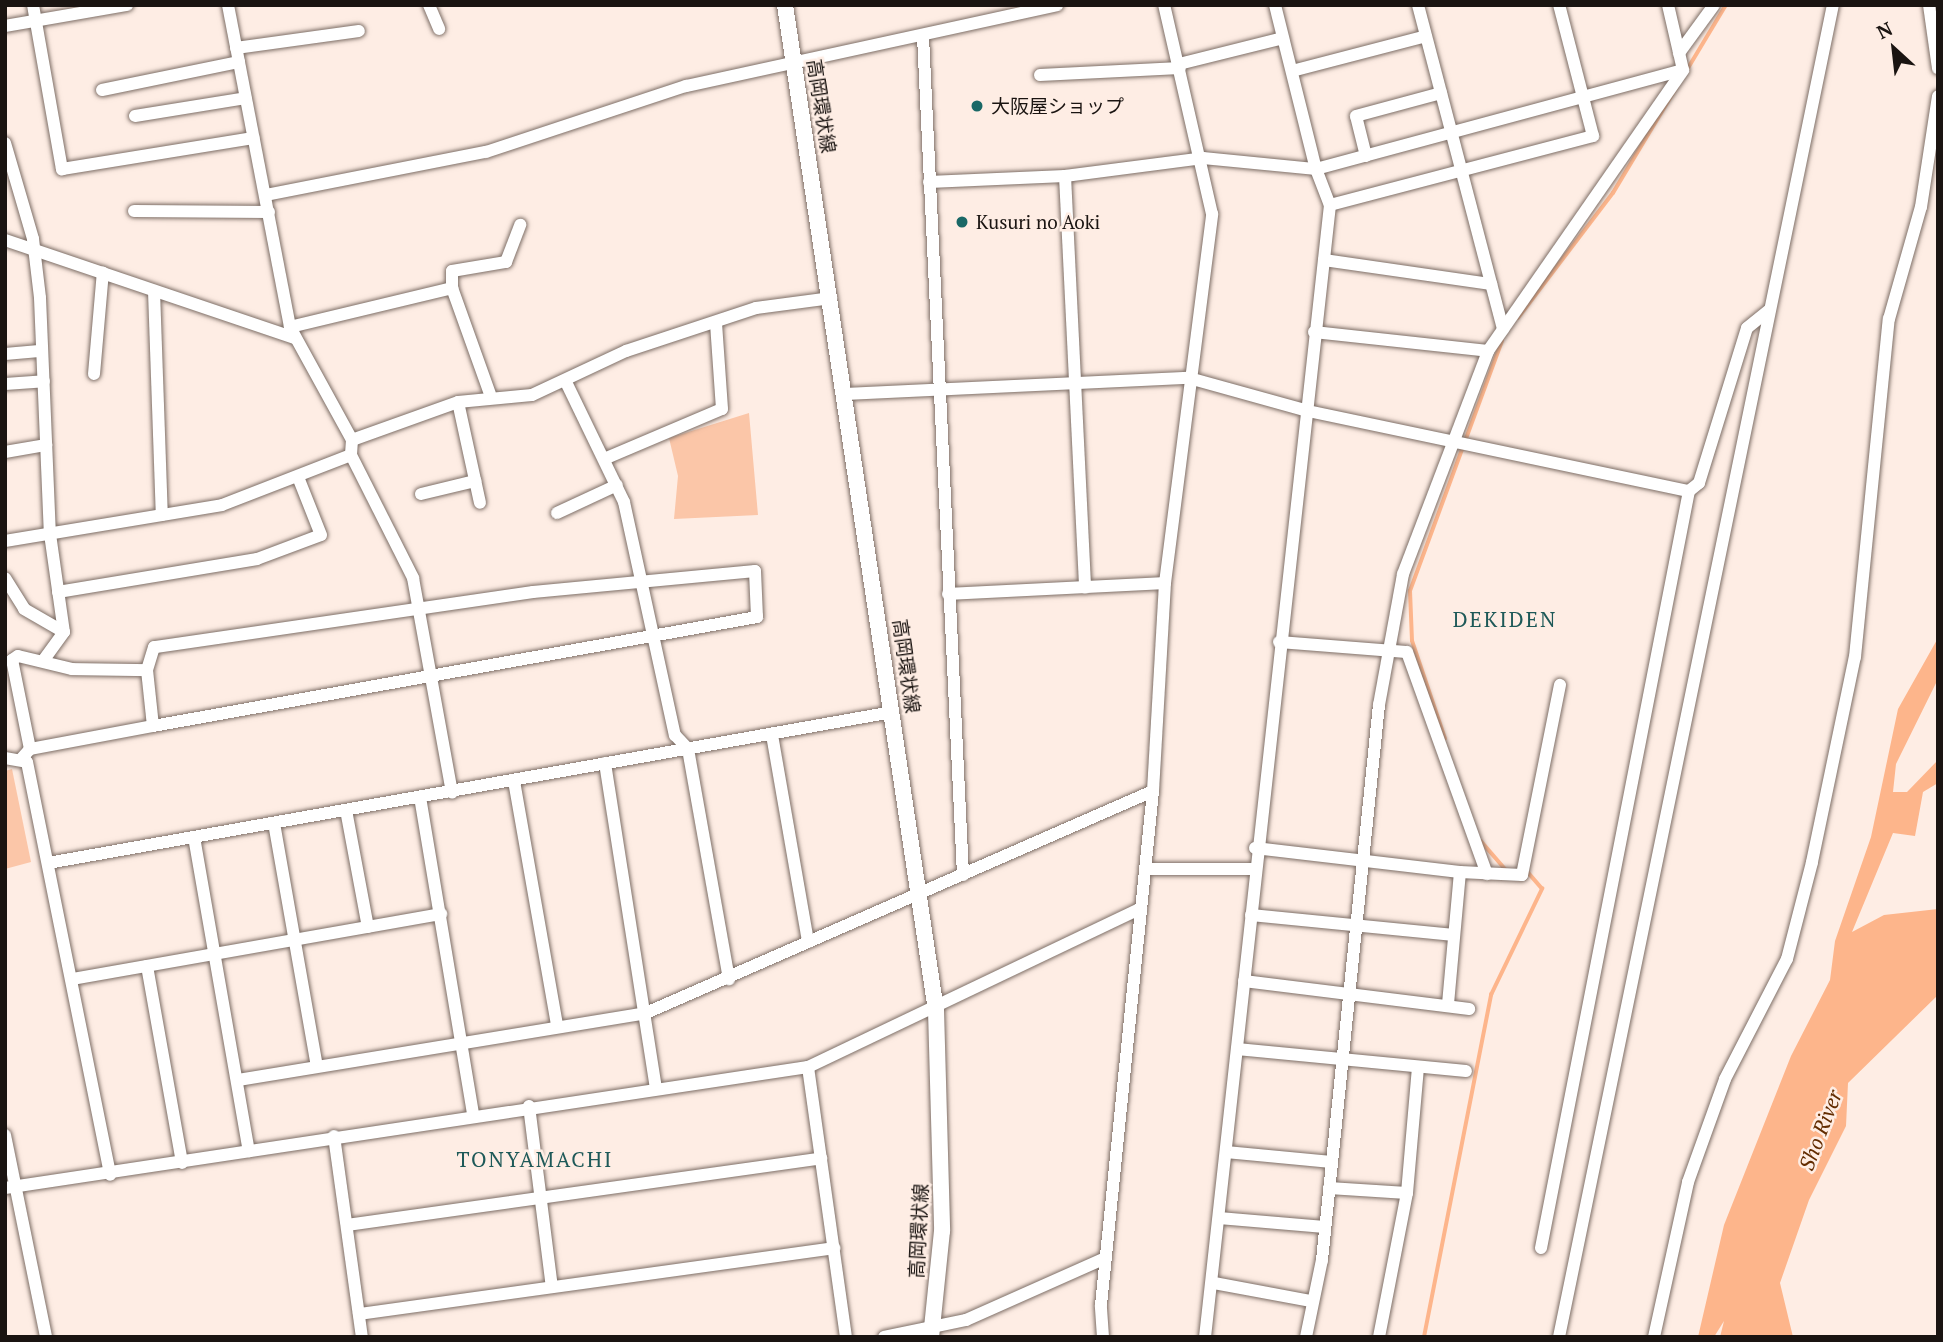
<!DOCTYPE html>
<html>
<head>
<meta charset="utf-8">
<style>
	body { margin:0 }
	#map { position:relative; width:1943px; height:1342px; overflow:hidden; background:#feede4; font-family:"PT Serif","Noto Sans JP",serif }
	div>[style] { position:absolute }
	.green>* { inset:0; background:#fbc6a8 }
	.water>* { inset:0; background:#fdb58b }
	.stream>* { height:3.5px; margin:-1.75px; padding:0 1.75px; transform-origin:1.75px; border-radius:1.75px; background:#fdb58b }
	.roads { filter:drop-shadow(0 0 2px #7d6e66) drop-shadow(0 0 2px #7d6e66) }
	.minor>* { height:12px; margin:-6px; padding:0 6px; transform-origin:6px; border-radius:6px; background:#fff }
	.major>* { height:16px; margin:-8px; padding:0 8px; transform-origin:8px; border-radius:8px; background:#fff }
	.dots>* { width:19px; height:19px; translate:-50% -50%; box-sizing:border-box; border:4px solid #feede4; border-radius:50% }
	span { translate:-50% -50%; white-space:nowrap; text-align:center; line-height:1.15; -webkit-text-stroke:5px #feede4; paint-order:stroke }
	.street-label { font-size:19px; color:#1a1411 }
	.poi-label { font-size:19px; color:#1a1411 }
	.left { translate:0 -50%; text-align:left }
	.neighbourhood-label { font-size:21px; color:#1e5958; letter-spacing:2px }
	.water-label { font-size:21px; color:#632c01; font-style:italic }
	.frame { position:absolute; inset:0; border:7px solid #1a1411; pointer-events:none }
	.north { position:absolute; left:1859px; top:14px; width:70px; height:70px; -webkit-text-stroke:5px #feede4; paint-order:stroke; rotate:333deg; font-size:19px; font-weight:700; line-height:28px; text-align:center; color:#1a1411 }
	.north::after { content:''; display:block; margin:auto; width:24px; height:32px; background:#1a1411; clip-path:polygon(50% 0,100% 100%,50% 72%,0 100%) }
</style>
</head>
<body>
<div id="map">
	<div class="green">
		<i style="clip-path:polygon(749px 413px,758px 515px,674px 519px,678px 476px,669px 438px)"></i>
		<i style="clip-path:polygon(12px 769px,31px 862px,5px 869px,5px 771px)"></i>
	</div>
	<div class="water">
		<i style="clip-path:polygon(1938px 638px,1938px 679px,1896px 764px,1893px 792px,1907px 792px,1938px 760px,1938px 783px,1923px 792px,1915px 836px,1893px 833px,1852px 932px,1884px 915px,1938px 909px,1938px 995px,1848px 1083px,1846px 1126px,1809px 1200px,1780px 1283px,1793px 1337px,1720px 1337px,1724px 1321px,1714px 1337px,1698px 1337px,1724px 1225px,1791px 1056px,1830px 980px,1835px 941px,1871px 837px,1898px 709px)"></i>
	</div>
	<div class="stream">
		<i style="left:1518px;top:318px;width:157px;rotate:-52.8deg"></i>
		<i style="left:1613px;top:193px;width:219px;rotate:-59deg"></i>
		<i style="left:1445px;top:739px;width:103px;rotate:-108.6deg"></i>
		<i style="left:1412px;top:641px;width:50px;rotate:-92.3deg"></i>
		<i style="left:1410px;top:591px;width:266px;rotate:-69.8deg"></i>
		<i style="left:1481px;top:841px;width:37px;rotate:49deg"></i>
		<i style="left:1424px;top:1337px;width:349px;rotate:-78.9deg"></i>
		<i style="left:1491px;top:995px;width:118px;rotate:-64.3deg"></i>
		<i style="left:1542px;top:889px;width:23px;rotate:-131deg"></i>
	</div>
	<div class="roads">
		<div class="minor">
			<i style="left:33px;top:5px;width:167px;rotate:80deg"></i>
			<i style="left:62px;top:169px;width:194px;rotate:-9.2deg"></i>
			<i style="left:228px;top:5px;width:328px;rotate:79.1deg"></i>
			<i style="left:290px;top:327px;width:129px;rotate:61.2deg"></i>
			<i style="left:352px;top:440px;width:15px;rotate:94deg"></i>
			<i style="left:351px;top:455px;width:138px;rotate:63.2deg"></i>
			<i style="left:413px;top:578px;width:218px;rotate:79.7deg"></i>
			<i style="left:429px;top:5px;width:26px;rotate:67deg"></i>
			<i style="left:1275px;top:5px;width:169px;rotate:76deg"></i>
			<i style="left:1316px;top:169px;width:380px;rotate:-15.1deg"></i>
			<i style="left:1418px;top:5px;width:335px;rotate:75.3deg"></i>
			<i style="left:1929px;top:5px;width:64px;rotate:81.9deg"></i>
			<i style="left:5px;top:26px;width:124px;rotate:-9.8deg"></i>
			<i style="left:923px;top:36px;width:840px;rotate:87.27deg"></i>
			<i style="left:236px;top:48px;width:124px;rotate:-7.9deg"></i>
			<i style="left:1679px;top:53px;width:59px;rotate:-53.9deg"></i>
			<i style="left:1179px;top:64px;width:107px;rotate:-14deg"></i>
			<i style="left:1292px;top:71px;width:138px;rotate:-14.6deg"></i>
			<i style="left:1040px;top:75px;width:140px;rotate:-2.9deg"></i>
			<i style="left:102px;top:90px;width:140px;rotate:-11.6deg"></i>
			<i style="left:135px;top:116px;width:112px;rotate:-9.2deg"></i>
			<i style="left:5px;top:143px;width:100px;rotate:73.7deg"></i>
			<i style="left:33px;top:239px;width:59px;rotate:83.2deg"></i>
			<i style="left:40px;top:298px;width:236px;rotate:87.6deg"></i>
			<i style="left:50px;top:534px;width:99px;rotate:81.9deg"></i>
			<i style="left:64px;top:632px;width:36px;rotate:126deg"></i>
			<i style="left:1366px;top:156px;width:41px;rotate:-104deg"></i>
			<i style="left:1356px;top:116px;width:88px;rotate:-15.1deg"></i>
			<i style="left:1065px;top:176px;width:412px;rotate:87.2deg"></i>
			<i style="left:929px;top:182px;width:136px;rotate:-2.5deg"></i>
			<i style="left:1065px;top:176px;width:139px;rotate:-7.4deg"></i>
			<i style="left:1203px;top:158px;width:114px;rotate:5.6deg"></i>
			<i style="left:1316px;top:169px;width:39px;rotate:69deg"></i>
			<i style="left:1330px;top:205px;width:1139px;rotate:96.3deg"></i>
			<i style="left:266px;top:195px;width:224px;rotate:-11.1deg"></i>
			<i style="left:486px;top:152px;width:211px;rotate:-18.3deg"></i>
			<i style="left:686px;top:86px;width:380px;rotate:-12.3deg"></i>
			<i style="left:1330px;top:205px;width:272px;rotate:-14.7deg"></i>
			<i style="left:1593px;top:136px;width:135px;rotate:-104.5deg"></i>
			<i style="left:134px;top:211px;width:135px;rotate:0.4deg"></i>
			<i style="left:5px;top:240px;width:305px;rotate:18.7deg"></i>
			<i style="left:1324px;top:260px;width:169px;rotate:8.2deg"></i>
			<i style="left:154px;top:291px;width:224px;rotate:88deg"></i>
			<i style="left:290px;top:327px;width:167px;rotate:-13.5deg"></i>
			<i style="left:1314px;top:332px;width:175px;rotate:6.2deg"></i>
			<i style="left:5px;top:354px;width:37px;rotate:-5deg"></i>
			<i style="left:94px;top:374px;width:102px;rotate:-85deg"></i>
			<i style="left:566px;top:382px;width:133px;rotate:64.2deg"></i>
			<i style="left:624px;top:502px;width:239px;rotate:77.7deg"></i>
			<i style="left:675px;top:735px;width:19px;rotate:47deg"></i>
			<i style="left:688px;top:749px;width:234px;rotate:79.9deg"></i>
			<i style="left:5px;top:384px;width:39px;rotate:-4deg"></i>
			<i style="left:490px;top:394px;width:113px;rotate:-109.7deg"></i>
			<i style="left:452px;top:288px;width:17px;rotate:-90deg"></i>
			<i style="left:452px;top:271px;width:55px;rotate:-9.5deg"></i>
			<i style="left:506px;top:262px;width:40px;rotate:-69deg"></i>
			<i style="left:845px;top:394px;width:344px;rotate:-2.7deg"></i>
			<i style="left:1189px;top:378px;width:123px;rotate:15.5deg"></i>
			<i style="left:1308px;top:411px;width:389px;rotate:11.9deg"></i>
			<i style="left:1689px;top:491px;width:13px;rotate:-39deg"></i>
			<i style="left:1699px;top:483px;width:162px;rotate:-72.8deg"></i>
			<i style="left:1747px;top:328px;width:28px;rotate:-39deg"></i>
			<i style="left:458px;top:402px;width:103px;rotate:77.7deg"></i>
			<i style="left:352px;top:440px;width:113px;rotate:-19.7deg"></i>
			<i style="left:458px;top:402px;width:74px;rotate:-5.4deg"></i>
			<i style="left:532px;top:395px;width:104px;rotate:-25.1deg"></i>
			<i style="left:626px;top:351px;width:137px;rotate:-18.3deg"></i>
			<i style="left:756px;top:308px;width:76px;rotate:-7.6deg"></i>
			<i style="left:5px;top:452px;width:42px;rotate:-9.7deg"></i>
			<i style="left:604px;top:459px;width:128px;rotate:-23deg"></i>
			<i style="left:722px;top:409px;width:86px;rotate:-94deg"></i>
			<i style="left:421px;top:494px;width:56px;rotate:-13.5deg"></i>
			<i style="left:557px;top:513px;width:66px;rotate:-25deg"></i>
			<i style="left:5px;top:541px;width:220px;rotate:-9.4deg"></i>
			<i style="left:222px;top:505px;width:138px;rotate:-21.2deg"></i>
			<i style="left:5px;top:578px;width:36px;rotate:58deg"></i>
			<i style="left:24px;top:609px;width:46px;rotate:29.9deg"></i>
			<i style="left:58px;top:592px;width:202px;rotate:-9.4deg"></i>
			<i style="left:257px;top:559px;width:68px;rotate:-20.6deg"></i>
			<i style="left:321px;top:535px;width:62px;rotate:-111.6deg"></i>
			<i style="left:948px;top:594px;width:217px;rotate:-2.9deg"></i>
			<i style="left:1279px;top:642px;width:128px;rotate:4.5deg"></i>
			<i style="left:1407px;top:652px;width:236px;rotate:70.2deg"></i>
			<i style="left:772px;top:735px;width:210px;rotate:80.1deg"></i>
			<i style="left:30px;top:749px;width:91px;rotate:-101.4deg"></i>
			<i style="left:12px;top:660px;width:7px;rotate:-34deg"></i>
			<i style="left:18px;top:656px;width:56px;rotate:13.5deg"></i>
			<i style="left:72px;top:669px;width:75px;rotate:0.8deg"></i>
			<i style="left:5px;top:758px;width:22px;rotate:10deg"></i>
			<i style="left:27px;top:762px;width:421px;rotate:78.6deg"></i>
			<i style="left:22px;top:758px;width:12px;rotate:-48deg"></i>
			<i style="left:30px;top:749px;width:125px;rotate:-10.6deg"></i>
			<i style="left:153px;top:726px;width:614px;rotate:-10.23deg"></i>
			<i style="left:757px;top:617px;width:46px;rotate:-92.5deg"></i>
			<i style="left:755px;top:571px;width:223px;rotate:174.6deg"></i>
			<i style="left:533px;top:592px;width:383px;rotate:171.7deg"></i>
			<i style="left:154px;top:647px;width:24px;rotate:107deg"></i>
			<i style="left:147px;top:670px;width:56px;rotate:83.9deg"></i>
			<i style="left:605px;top:763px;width:330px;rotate:81.1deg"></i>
			<i style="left:514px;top:781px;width:249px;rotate:80deg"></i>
			<i style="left:420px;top:797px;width:321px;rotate:80.5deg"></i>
			<i style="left:346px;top:810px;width:119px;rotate:79.4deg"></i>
			<i style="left:274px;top:823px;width:247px;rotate:80deg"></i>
			<i style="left:194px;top:837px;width:319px;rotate:80.1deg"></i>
			<i style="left:1255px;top:848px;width:206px;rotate:6.7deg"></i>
			<i style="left:1460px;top:872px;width:132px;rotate:95.2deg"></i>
			<i style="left:48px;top:863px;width:857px;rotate:-10.14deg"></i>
			<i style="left:1146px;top:869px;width:107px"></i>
			<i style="left:1460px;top:872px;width:62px;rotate:2.8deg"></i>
			<i style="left:1522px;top:875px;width:194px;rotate:-78.7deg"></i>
			<i style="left:1251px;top:915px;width:204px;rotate:5.6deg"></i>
			<i style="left:147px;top:966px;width:200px;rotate:79.9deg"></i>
			<i style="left:72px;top:979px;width:375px;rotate:-10deg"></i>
			<i style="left:1244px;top:981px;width:227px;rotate:7.1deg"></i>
			<i style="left:1237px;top:1049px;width:230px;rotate:5.5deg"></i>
			<i style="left:808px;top:1067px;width:273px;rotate:82deg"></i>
			<i style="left:238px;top:1080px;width:413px;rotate:-9.3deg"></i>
			<i style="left:646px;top:1013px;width:553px;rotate:-23.65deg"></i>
			<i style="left:529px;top:1106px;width:182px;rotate:82.8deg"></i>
			<i style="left:5px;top:1135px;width:206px;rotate:78.5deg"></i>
			<i style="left:334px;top:1136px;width:203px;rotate:82.1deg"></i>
			<i style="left:1226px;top:1152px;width:106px;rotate:5.4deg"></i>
			<i style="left:5px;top:1188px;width:812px;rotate:-8.57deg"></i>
			<i style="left:808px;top:1067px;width:369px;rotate:-25.5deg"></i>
			<i style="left:1329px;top:1188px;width:78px;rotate:3.7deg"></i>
			<i style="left:1219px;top:1218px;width:106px;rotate:4.9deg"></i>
			<i style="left:347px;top:1225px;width:479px;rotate:-8deg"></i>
			<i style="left:1541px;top:1248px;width:771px;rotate:-78.94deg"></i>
			<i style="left:1214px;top:1283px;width:99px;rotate:10.5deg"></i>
			<i style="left:359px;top:1314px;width:480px;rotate:-7.9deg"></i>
			<i style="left:884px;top:1337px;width:84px;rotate:-11.7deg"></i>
			<i style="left:966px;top:1320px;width:152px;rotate:-24deg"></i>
			<i style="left:1103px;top:1337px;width:32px;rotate:-94deg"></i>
			<i style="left:1101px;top:1305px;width:517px;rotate:-84.22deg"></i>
			<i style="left:1153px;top:791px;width:208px;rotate:-86.7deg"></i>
			<i style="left:1165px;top:583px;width:372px;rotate:-82.7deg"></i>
			<i style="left:1212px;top:214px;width:214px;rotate:-102.9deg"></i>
			<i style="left:1306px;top:1337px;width:79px;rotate:-78.3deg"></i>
			<i style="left:1322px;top:1260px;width:558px;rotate:-84.14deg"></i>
			<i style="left:1379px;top:705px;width:133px;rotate:-79.6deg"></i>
			<i style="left:1403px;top:574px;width:239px;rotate:-69.1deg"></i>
			<i style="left:1488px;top:351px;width:342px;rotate:-55.2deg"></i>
			<i style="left:1683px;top:70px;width:67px;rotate:-103deg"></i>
			<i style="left:1379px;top:1337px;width:147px;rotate:-79deg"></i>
			<i style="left:1407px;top:1193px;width:125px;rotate:-85deg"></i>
			<i style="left:1559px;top:1337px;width:1360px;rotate:-78.38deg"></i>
			<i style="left:1654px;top:1337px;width:159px;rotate:-77.6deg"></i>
			<i style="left:1688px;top:1182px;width:109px;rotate:-70.2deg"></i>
			<i style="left:1725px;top:1079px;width:135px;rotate:-62.7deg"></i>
			<i style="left:1787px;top:959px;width:100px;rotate:-75.5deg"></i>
			<i style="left:1812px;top:862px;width:209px;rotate:-78.2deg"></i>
			<i style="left:1855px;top:657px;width:340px;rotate:-84.3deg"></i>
			<i style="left:1889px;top:319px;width:116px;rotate:-74.1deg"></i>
			<i style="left:1921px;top:207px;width:112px;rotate:-81.3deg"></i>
		</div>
		<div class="major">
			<i style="left:785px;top:5px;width:1016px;rotate:81.46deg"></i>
			<i style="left:936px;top:1010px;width:221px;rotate:88.4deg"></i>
			<i style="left:942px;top:1231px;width:107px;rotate:95.9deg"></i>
		</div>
	</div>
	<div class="dots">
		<i style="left:977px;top:106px;background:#1a6866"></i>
		<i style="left:962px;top:222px;background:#1a6866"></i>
	</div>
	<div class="street-label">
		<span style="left:822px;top:106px;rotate:81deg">高岡環状線</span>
		<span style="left:907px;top:666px;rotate:82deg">高岡環状線</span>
		<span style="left:918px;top:1231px;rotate:-87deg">高岡環状線</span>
	</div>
	<div class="poi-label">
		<span class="left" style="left:991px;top:106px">大阪屋ショップ</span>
		<span class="left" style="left:976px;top:222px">Kusuri no Aoki</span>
	</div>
	<div class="neighbourhood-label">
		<span style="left:1505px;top:619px">DEKIDEN</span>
		<span style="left:535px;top:1159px">TONYAMACHI</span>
	</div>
	<div class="water-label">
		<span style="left:1820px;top:1130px;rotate:-69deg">Sho River</span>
	</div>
	<div class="frame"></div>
	<div class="north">N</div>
</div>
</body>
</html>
